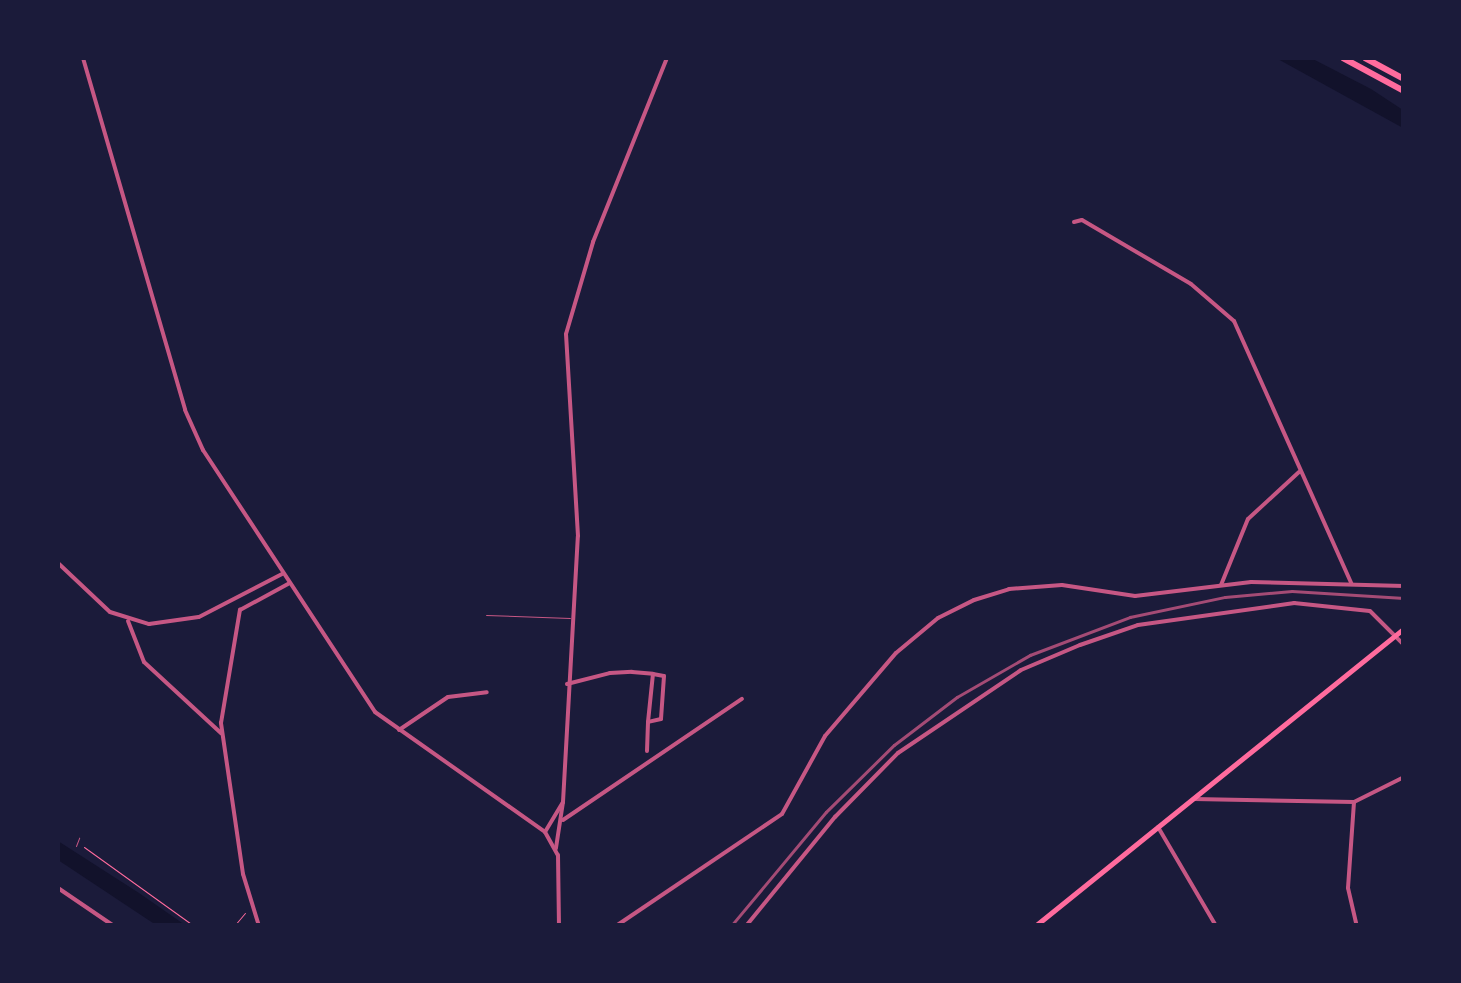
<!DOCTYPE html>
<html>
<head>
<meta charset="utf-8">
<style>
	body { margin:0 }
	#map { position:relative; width:1461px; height:983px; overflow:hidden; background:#1b1b3a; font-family:Ubuntu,sans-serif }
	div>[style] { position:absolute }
	.water>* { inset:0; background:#12122b }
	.path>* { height:1px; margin:-0.5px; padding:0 0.5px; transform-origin:0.5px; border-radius:0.5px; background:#ff6b9d }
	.service>* { height:1px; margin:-0.5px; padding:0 0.5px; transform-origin:0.5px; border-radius:0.5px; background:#c65784 }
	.minor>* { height:4px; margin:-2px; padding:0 2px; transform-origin:2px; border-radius:2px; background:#c65784 }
	.tertiary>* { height:4px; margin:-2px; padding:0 2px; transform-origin:2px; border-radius:2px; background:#c65784 }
	.primary>* { height:5px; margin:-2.5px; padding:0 2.5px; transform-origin:2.5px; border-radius:2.5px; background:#ff6b9d }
	.motorway>* { height:6px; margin:-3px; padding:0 3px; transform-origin:3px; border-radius:3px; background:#ff6b9d }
	.rail>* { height:2.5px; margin:-1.25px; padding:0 1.25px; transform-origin:1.25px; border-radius:1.25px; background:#a44b75 }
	span { translate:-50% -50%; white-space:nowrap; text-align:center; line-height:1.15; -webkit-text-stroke:10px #1b1b3a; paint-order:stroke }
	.frame { position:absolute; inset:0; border:60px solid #1b1b3a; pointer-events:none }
</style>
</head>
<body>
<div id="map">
	<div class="water">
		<i style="clip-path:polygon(1276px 58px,1311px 58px,1371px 89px,1403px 110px,1403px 128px)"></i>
		<i style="clip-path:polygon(58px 841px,139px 893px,185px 925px,156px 925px,58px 860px)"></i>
	</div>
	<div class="path">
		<i style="left:84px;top:847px;width:135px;rotate:35.7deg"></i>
		<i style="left:234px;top:926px;width:17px;rotate:-50deg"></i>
	</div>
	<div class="service">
		<i style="left:486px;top:615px;width:84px;rotate:2deg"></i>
		<i style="left:76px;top:846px;width:9px;rotate:-69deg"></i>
	</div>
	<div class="minor">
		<i style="left:1074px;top:222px;width:8px;rotate:-14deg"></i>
		<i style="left:1082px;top:220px;width:126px;rotate:30.4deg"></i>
		<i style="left:1191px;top:284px;width:57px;rotate:40.7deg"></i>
		<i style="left:1234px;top:321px;width:287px;rotate:65.9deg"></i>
		<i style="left:58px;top:563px;width:71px;rotate:43.3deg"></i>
		<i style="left:110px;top:612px;width:41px;rotate:17.1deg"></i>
		<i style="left:149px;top:624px;width:50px;rotate:-8deg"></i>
		<i style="left:199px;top:617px;width:93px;rotate:-27.4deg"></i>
		<i style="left:1221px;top:585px;width:71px;rotate:-67.8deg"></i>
		<i style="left:1248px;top:519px;width:69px;rotate:-42.7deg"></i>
		<i style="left:128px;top:621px;width:44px;rotate:68.7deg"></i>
		<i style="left:144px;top:662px;width:105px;rotate:42.7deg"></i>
		<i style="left:567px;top:684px;width:44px;rotate:-14.3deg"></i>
		<i style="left:610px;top:673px;width:22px;rotate:-3deg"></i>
		<i style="left:632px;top:672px;width:21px;rotate:5deg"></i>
		<i style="left:653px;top:674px;width:11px;rotate:10deg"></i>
		<i style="left:664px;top:676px;width:43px;rotate:94deg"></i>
		<i style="left:661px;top:719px;width:13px;rotate:167deg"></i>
		<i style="left:648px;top:722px;width:48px;rotate:-84.1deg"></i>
		<i style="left:399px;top:730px;width:59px;rotate:-34deg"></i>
		<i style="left:448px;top:697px;width:39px;rotate:-7deg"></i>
		<i style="left:647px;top:751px;width:29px;rotate:-88deg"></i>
		<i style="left:1194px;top:799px;width:160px;rotate:1.1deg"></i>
		<i style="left:1354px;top:802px;width:56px;rotate:-26.6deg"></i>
		<i style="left:563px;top:802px;width:266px;rotate:-86.8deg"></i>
		<i style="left:578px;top:536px;width:202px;rotate:-93.4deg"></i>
		<i style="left:566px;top:334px;width:96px;rotate:-73.6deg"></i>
		<i style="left:593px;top:242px;width:198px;rotate:-68.1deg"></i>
		<i style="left:1354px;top:802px;width:86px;rotate:94deg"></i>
		<i style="left:1348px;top:888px;width:39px;rotate:77deg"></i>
		<i style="left:563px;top:820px;width:216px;rotate:-34.1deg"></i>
		<i style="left:1158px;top:827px;width:115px;rotate:59.6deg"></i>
		<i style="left:545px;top:832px;width:35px;rotate:-59deg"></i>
		<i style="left:563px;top:802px;width:47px;rotate:98.7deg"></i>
		<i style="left:259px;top:926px;width:54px;rotate:-107.1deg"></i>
		<i style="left:243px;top:874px;width:153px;rotate:-98.3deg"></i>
		<i style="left:221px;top:723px;width:115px;rotate:-80.5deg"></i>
		<i style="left:240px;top:610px;width:55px;rotate:-28.4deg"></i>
		<i style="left:616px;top:926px;width:200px;rotate:-34deg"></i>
		<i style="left:782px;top:814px;width:89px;rotate:-61.1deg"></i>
		<i style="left:825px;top:736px;width:109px;rotate:-49.5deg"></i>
		<i style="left:896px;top:653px;width:55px;rotate:-39.8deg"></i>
		<i style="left:938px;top:618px;width:40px;rotate:-26.6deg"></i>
		<i style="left:974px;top:600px;width:37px;rotate:-17deg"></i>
		<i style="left:1009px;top:589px;width:53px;rotate:-4.3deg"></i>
		<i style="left:1062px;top:585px;width:74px;rotate:8.6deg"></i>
		<i style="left:1135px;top:596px;width:117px;rotate:-6.9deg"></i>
		<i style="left:1251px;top:582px;width:153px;rotate:1.5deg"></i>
		<i style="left:746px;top:926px;width:141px;rotate:-50.8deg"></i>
		<i style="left:835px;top:817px;width:90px;rotate:-45.5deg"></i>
		<i style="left:898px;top:753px;width:148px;rotate:-34deg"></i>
		<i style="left:1021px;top:670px;width:64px;rotate:-23deg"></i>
		<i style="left:1080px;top:645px;width:61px;rotate:-19deg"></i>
		<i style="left:1138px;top:625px;width:158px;rotate:-8deg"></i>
		<i style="left:1294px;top:603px;width:76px;rotate:6deg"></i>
		<i style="left:1370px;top:611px;width:48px;rotate:45deg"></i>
	</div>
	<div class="tertiary">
		<i style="left:83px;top:58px;width:366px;rotate:73.8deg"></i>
		<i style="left:185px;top:410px;width:44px;rotate:65.8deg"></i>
		<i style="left:203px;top:450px;width:313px;rotate:56.7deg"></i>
		<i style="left:375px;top:712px;width:208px;rotate:35.2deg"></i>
		<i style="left:545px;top:832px;width:26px;rotate:61deg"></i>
		<i style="left:558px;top:855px;width:71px;rotate:89.2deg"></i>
		<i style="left:58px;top:888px;width:68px;rotate:34.2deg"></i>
	</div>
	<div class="primary">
		<i style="left:1035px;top:926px;width:474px;rotate:-38.9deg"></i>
	</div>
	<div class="motorway">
		<i style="left:1343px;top:58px;width:69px;rotate:28.4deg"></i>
		<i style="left:1365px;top:58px;width:44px;rotate:28.3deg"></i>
	</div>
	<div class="rail">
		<i style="left:731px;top:926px;width:148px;rotate:-50.2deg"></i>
		<i style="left:826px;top:812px;width:95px;rotate:-44.6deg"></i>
		<i style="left:894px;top:745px;width:79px;rotate:-37.3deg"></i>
		<i style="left:957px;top:697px;width:84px;rotate:-29.9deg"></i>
		<i style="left:1030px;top:655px;width:107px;rotate:-20.8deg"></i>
		<i style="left:1130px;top:617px;width:97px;rotate:-11.9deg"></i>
		<i style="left:1225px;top:597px;width:67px;rotate:-5.1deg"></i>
		<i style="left:1292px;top:591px;width:112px;rotate:3.6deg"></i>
	</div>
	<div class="frame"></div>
</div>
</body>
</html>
